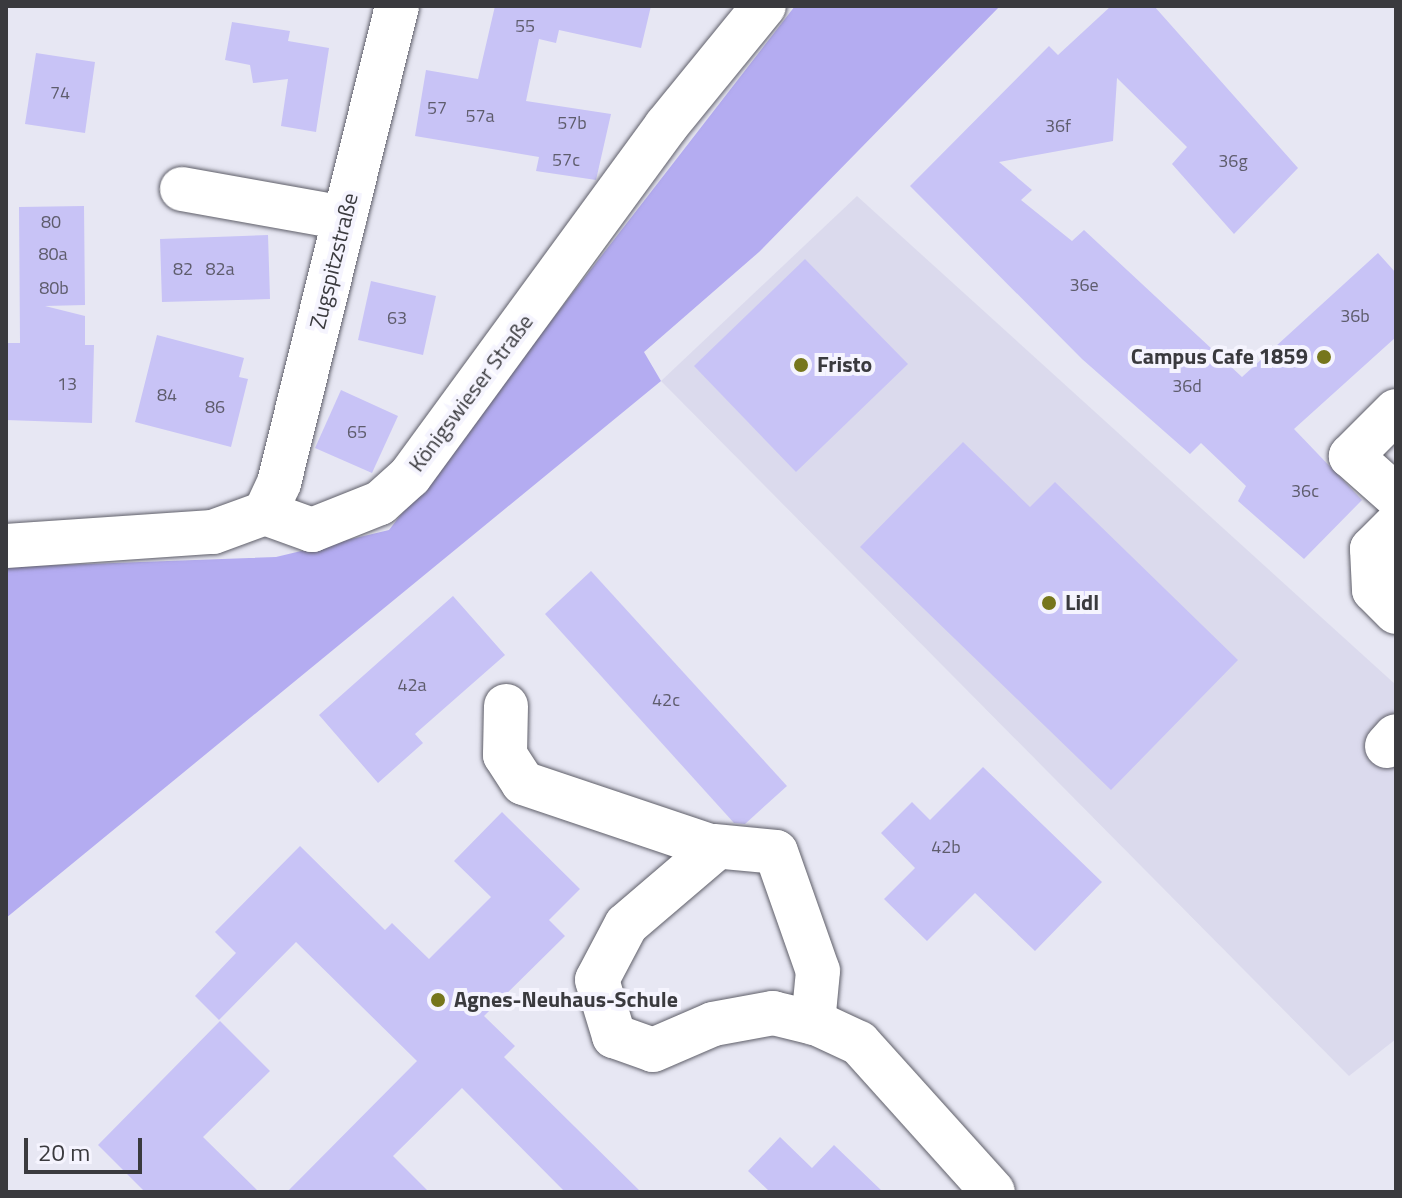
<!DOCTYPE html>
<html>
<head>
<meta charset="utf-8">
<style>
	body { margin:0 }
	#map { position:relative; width:1402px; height:1198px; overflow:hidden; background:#e7e7f3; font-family:"Titillium Web",sans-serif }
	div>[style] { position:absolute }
	.built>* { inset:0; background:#dbdaed }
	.green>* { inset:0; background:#b4acf1 }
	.building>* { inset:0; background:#c8c3f6 }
	.roads { filter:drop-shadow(0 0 2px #5f5f69) drop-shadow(0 0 2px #5f5f69) }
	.minor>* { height:44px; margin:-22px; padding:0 22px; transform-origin:22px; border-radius:22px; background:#fff }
	.dots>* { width:22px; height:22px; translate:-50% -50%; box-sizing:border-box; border:4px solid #f5f4fe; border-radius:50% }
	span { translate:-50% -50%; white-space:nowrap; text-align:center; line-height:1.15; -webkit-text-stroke:8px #f5f4fe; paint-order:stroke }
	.number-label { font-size:18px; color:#5e5c6c }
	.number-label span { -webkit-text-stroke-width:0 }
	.street-label { font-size:22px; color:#3a3a3e }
	.poi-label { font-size:22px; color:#3a3a3e; font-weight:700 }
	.right { translate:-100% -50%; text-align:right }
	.left { translate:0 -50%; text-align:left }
	.frame { position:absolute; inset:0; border:8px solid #3a3a3e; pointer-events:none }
	.scale { position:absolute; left:24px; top:1138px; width:118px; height:36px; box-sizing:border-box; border:4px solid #3a3a3e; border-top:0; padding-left:10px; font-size:24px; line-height:28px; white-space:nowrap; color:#3a3a3e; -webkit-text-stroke:6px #f5f4fe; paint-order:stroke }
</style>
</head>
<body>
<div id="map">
	<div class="built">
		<i style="clip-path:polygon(857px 196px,1396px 685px,1396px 1039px,1349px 1076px,661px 381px)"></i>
	</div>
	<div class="green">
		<i style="clip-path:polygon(795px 6px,1000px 6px,759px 252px,644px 352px,661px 381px,6px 918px,6px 567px,276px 557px,389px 530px)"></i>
	</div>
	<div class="building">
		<i style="clip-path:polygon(495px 6px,651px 6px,641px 48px,559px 30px,556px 43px,539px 39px,526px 101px,611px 114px,596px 180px,536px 171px,539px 157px,415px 136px,426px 70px,478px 79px)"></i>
		<i style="clip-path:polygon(1111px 6px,1154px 6px,1298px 168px,1234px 234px,1172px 164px,1187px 147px,1117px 78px,1113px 141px,999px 162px,1032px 190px,1021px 200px,1072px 241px,1084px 230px,1242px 377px,1378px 253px,1396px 273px,1396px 337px,1294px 429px,1362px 500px,1304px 559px,1238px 501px,1246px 486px,1201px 443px,1190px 454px,1082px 359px,910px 186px,1049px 46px,1058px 55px)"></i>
		<i style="clip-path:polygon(232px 22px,290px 31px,288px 41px,329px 48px,316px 132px,281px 126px,288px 79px,253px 83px,250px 65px,225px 60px)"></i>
		<i style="clip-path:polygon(36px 53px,95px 62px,85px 133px,25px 124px)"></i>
		<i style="clip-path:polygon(84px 206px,85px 305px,45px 306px,85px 316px,85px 345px,94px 345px,92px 423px,6px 420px,6px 343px,20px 343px,19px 207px)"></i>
		<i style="clip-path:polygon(268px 235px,270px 299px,162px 302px,160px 239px)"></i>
		<i style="clip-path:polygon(805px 259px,908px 364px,796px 472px,694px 366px)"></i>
		<i style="clip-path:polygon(371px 281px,436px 296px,423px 355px,358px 340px)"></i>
		<i style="clip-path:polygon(157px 335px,244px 358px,239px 377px,248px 379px,231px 447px,135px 422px)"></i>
		<i style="clip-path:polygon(341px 390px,398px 416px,372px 473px,315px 448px)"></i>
		<i style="clip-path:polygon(963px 442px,1030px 507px,1055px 482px,1238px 660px,1111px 790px,860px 547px)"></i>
		<i style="clip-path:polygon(591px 571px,787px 786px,745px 824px,734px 823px,545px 614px)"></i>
		<i style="clip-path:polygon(453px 596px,505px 655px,415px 734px,423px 743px,378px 783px,319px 715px)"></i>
		<i style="clip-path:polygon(983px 767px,1102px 882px,1035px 951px,975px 893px,927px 941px,884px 899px,915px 868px,881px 833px,912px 802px,930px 820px)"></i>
		<i style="clip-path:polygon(502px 812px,580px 889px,549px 920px,565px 936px,484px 1016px,515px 1046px,504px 1057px,641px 1192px,565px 1192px,462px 1088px,393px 1156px,429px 1192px,287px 1192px,417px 1061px,296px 942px,219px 1020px,195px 996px,236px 953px,215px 932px,300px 846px,385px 930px,392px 923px,429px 959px,491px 897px,454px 861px)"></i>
		<i style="clip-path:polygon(220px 1021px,270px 1071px,203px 1137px,259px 1192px,145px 1192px,98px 1145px)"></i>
		<i style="clip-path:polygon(780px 1137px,812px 1168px,834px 1145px,883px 1192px,770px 1192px,748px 1171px)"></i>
	</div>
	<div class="roads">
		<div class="minor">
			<i style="left:182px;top:189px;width:165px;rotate:10.1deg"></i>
			<i style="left:1396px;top:411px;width:64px;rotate:135deg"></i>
			<i style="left:1351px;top:456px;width:60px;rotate:41.6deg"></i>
			<i style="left:265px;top:513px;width:50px;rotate:19.9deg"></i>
			<i style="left:312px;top:530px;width:73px;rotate:-21.7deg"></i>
			<i style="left:380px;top:503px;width:40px;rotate:-42deg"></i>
			<i style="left:410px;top:476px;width:434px;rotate:-53.8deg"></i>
			<i style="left:666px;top:126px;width:155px;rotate:-50.8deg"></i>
			<i style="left:1396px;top:525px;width:34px;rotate:135deg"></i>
			<i style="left:1372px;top:549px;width:41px;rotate:87.2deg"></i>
			<i style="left:1374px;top:590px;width:31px;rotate:45deg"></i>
			<i style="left:6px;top:546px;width:207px;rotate:-3.9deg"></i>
			<i style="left:213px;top:532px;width:55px;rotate:-20.1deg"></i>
			<i style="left:265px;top:513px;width:33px;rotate:-65deg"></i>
			<i style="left:279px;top:483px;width:491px;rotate:-76.1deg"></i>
			<i style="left:506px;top:706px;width:49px;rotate:91.2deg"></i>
			<i style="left:505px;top:755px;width:33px;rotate:57deg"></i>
			<i style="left:523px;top:783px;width:204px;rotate:18.6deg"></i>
			<i style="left:716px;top:848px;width:118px;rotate:139.5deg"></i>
			<i style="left:626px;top:925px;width:62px;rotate:117.8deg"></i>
			<i style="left:597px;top:980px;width:59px;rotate:73.1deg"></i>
			<i style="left:614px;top:1036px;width:41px;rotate:19.7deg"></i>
			<i style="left:653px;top:1050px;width:65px;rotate:-23.4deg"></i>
			<i style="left:713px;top:1024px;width:61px;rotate:-10.4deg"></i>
			<i style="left:773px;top:1013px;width:46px;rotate:13.7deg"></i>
			<i style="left:818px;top:1024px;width:45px;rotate:24.9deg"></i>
			<i style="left:859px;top:1043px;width:200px;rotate:48deg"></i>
			<i style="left:1387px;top:746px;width:13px;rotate:-48deg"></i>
			<i style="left:714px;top:846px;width:62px;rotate:5.5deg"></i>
			<i style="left:776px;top:852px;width:126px;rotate:70.6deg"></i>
			<i style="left:818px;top:971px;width:52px;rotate:95.5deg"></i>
		</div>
	</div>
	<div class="dots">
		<i style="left:1324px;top:357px;background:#76761c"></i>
		<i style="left:801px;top:365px;background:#76761c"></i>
		<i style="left:1049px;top:603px;background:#76761c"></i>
		<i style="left:438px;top:1000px;background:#76761c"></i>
	</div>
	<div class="number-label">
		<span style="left:525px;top:26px">55</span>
		<span style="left:60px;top:93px">74</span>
		<span style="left:437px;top:108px">57</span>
		<span style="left:480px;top:116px">57a</span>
		<span style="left:572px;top:123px">57b</span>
		<span style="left:1058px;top:126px">36f</span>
		<span style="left:566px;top:160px">57c</span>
		<span style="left:1233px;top:161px">36g</span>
		<span style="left:51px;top:222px">80</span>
		<span style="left:53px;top:254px">80a</span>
		<span style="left:183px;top:269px">82</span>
		<span style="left:220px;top:269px">82a</span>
		<span style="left:1084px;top:285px">36e</span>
		<span style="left:54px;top:288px">80b</span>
		<span style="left:1355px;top:316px">36b</span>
		<span style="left:397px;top:318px">63</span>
		<span style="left:67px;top:384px">13</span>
		<span style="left:1187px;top:386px">36d</span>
		<span style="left:167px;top:395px">84</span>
		<span style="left:215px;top:407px">86</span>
		<span style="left:357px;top:432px">65</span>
		<span style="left:1305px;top:491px">36c</span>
		<span style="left:412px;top:685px">42a</span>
		<span style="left:666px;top:700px">42c</span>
		<span style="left:946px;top:847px">42b</span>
	</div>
	<div class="street-label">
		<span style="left:334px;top:261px;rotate:-76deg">Zugspitzstraße</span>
		<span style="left:471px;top:393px;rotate:-53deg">Königswieser Straße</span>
	</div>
	<div class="poi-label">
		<span class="right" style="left:1308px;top:357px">Campus Cafe 1859</span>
		<span class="left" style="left:817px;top:365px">Fristo</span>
		<span class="left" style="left:1065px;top:603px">Lidl</span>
		<span class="left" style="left:454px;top:1000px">Agnes-Neuhaus-Schule</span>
	</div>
	<div class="frame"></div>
	<div class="scale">20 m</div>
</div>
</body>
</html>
